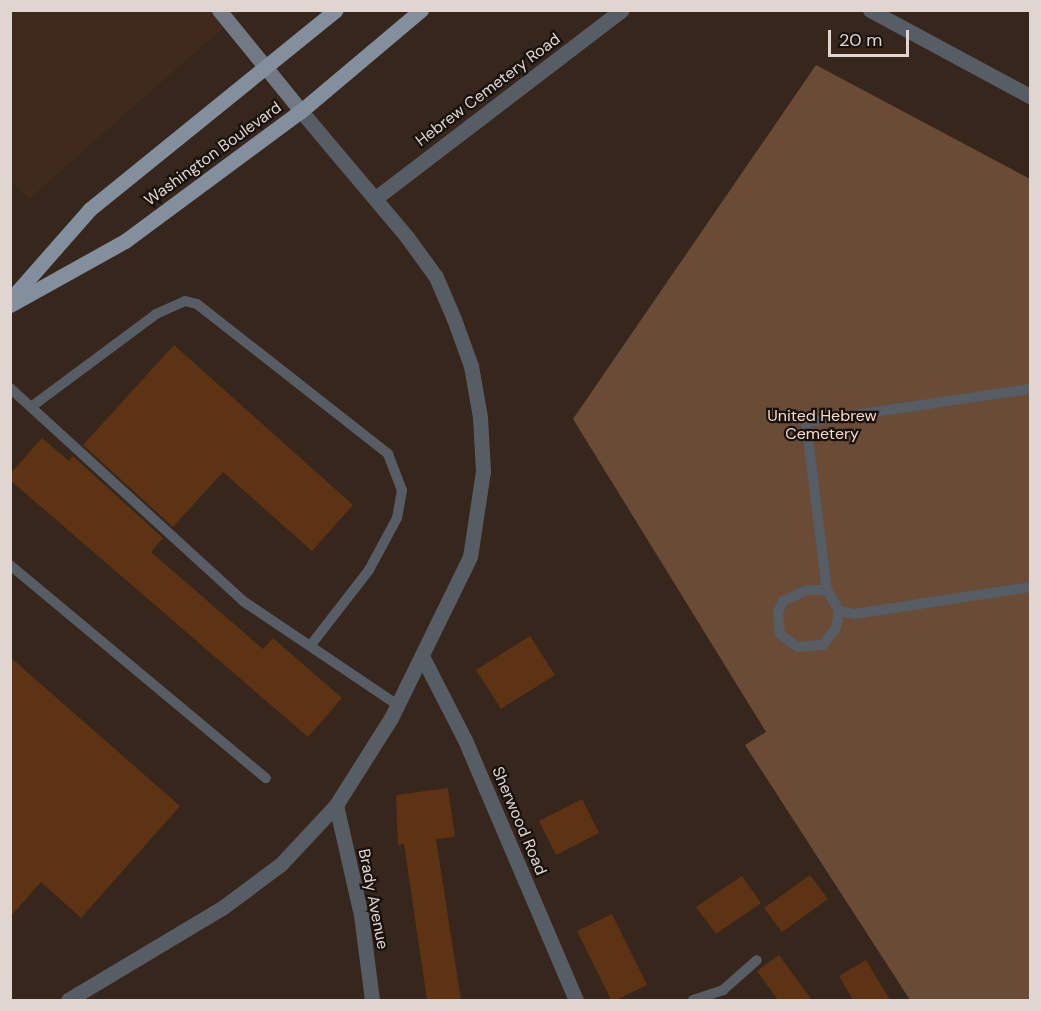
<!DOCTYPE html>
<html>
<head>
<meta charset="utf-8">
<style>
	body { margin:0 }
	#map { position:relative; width:1041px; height:1011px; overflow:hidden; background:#36261c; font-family:"DM Sans",sans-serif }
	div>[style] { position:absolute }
	.built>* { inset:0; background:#402a1c }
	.green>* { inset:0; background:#694b36 }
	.building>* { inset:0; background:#5d3313 }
	.lane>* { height:10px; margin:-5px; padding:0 5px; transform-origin:5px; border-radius:5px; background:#575d64 }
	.street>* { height:15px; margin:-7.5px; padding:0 7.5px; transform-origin:7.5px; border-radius:7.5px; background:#575d64 }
	.secondary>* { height:15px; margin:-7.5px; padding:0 7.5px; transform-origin:7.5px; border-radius:7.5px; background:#707984 }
	.primary>* { height:15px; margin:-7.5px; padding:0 7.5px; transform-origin:7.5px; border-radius:7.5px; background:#838f9d }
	span { translate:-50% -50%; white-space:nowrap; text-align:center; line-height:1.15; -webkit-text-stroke:4.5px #18110c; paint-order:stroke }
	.street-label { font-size:16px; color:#e1d6cf }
	.park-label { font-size:16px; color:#f9dac7 }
	.frame { position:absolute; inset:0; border:12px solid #e1d6cf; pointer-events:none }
	.scale { position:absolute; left:828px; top:30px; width:81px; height:27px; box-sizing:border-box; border:3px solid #e1d6cf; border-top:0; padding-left:8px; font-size:18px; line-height:21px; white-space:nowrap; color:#e1d6cf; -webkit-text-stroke:4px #18110c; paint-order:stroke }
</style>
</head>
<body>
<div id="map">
	<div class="built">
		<i style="clip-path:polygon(10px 11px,242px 11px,29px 199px,11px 180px)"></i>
	</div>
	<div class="green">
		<i style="clip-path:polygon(816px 65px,1030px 179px,1030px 1000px,910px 1000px,745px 745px,766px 732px,573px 419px)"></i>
	</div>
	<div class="building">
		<i style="clip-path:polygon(174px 345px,353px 505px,312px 551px,223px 472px,173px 527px,83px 445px)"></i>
		<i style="clip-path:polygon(42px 438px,69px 461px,73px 456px,163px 538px,151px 552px,263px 649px,273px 638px,342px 698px,308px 737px,10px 480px,10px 474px)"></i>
		<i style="clip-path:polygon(530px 636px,555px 675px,501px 709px,476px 670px)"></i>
		<i style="clip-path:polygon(10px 657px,180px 806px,81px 918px,41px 882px,10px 917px)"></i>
		<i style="clip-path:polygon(448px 788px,455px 837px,436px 839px,461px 1000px,427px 1000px,404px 844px,398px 845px,396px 795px)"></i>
		<i style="clip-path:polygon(582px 799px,599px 833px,556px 855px,539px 821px)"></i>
		<i style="clip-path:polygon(810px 875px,828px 899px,782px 932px,764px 908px)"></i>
		<i style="clip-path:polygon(742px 876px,761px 903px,716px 934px,696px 907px)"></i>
		<i style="clip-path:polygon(612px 914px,647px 985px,616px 1000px,611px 1000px,577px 931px)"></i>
		<i style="clip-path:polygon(779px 955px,812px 1000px,778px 1000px,757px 971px)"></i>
		<i style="clip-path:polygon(866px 960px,890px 1000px,853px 1000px,839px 976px)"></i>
	</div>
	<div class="lane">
		<i style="left:10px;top:388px;width:316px;rotate:42.4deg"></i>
		<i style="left:243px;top:601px;width:187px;rotate:33.9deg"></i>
		<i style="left:1030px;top:389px;width:226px;rotate:171.6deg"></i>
		<i style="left:806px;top:422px;width:169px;rotate:82.9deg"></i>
		<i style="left:827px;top:590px;width:24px;rotate:60deg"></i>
		<i style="left:839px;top:611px;width:15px;rotate:11deg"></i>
		<i style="left:854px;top:614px;width:178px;rotate:-8.7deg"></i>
		<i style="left:31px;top:407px;width:156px;rotate:-36.6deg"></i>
		<i style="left:156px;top:314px;width:32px;rotate:-24deg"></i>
		<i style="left:185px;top:301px;width:12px;rotate:14deg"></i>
		<i style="left:197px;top:304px;width:243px;rotate:38.1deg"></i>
		<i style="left:388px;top:454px;width:39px;rotate:69deg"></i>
		<i style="left:402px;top:490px;width:28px;rotate:100deg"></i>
		<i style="left:397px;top:518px;width:59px;rotate:118.3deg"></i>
		<i style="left:369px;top:570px;width:96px;rotate:127.8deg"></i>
		<i style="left:10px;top:565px;width:333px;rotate:39.8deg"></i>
		<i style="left:827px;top:590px;width:20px;rotate:180deg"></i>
		<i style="left:807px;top:590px;width:26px;rotate:155deg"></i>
		<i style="left:783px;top:601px;width:12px;rotate:114deg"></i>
		<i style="left:778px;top:612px;width:22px;rotate:85deg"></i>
		<i style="left:780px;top:634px;width:22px;rotate:36deg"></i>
		<i style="left:798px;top:647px;width:25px;rotate:-5deg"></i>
		<i style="left:823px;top:645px;width:21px;rotate:-53deg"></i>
		<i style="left:836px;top:628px;width:17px;rotate:-80deg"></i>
		<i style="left:693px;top:1000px;width:32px;rotate:-18deg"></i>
		<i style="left:723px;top:990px;width:45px;rotate:-41.4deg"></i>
	</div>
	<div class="street">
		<i style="left:870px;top:10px;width:182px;rotate:28.3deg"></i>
		<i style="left:377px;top:197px;width:308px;rotate:-37.4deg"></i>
		<i style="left:423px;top:658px;width:92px;rotate:62.9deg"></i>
		<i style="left:465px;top:740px;width:283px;rotate:66.9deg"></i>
		<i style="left:336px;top:805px;width:113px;rotate:77.2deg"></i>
		<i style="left:361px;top:915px;width:86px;rotate:82.6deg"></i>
		<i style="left:68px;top:1000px;width:179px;rotate:-30.9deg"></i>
		<i style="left:222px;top:908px;width:74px;rotate:-36.7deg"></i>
		<i style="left:281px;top:864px;width:81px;rotate:-47deg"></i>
		<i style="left:336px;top:805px;width:103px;rotate:-57.7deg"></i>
		<i style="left:391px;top:718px;width:179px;rotate:-63.9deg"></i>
		<i style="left:470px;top:557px;width:87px;rotate:-81.4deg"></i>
		<i style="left:483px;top:471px;width:54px;rotate:-93.2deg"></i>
		<i style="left:480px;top:417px;width:52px;rotate:-100deg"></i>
		<i style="left:471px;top:366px;width:50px;rotate:-109.9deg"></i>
		<i style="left:454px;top:319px;width:46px;rotate:-113.2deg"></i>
		<i style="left:436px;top:277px;width:49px;rotate:-125.9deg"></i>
		<i style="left:407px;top:237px;width:165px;rotate:-130.1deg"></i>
	</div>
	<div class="secondary">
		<i style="left:219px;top:10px;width:130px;rotate:50.9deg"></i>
	</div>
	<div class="primary">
		<i style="left:10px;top:300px;width:121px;rotate:-48.7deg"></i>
		<i style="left:90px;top:209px;width:316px;rotate:-39deg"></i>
		<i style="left:10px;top:305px;width:132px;rotate:-29.1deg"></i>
		<i style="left:125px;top:241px;width:219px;rotate:-36.5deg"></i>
		<i style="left:301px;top:111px;width:157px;rotate:-40.1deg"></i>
	</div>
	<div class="street-label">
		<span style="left:488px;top:90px;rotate:-37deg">Hebrew Cemetery Road</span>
		<span style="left:213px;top:154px;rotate:-36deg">Washington Boulevard</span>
		<span style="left:519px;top:821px;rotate:67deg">Sherwood Road</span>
		<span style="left:373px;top:899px;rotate:79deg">Brady Avenue</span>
	</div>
	<div class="park-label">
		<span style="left:822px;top:425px">United Hebrew<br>Cemetery</span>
	</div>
	<div class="frame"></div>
	<div class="scale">20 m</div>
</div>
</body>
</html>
